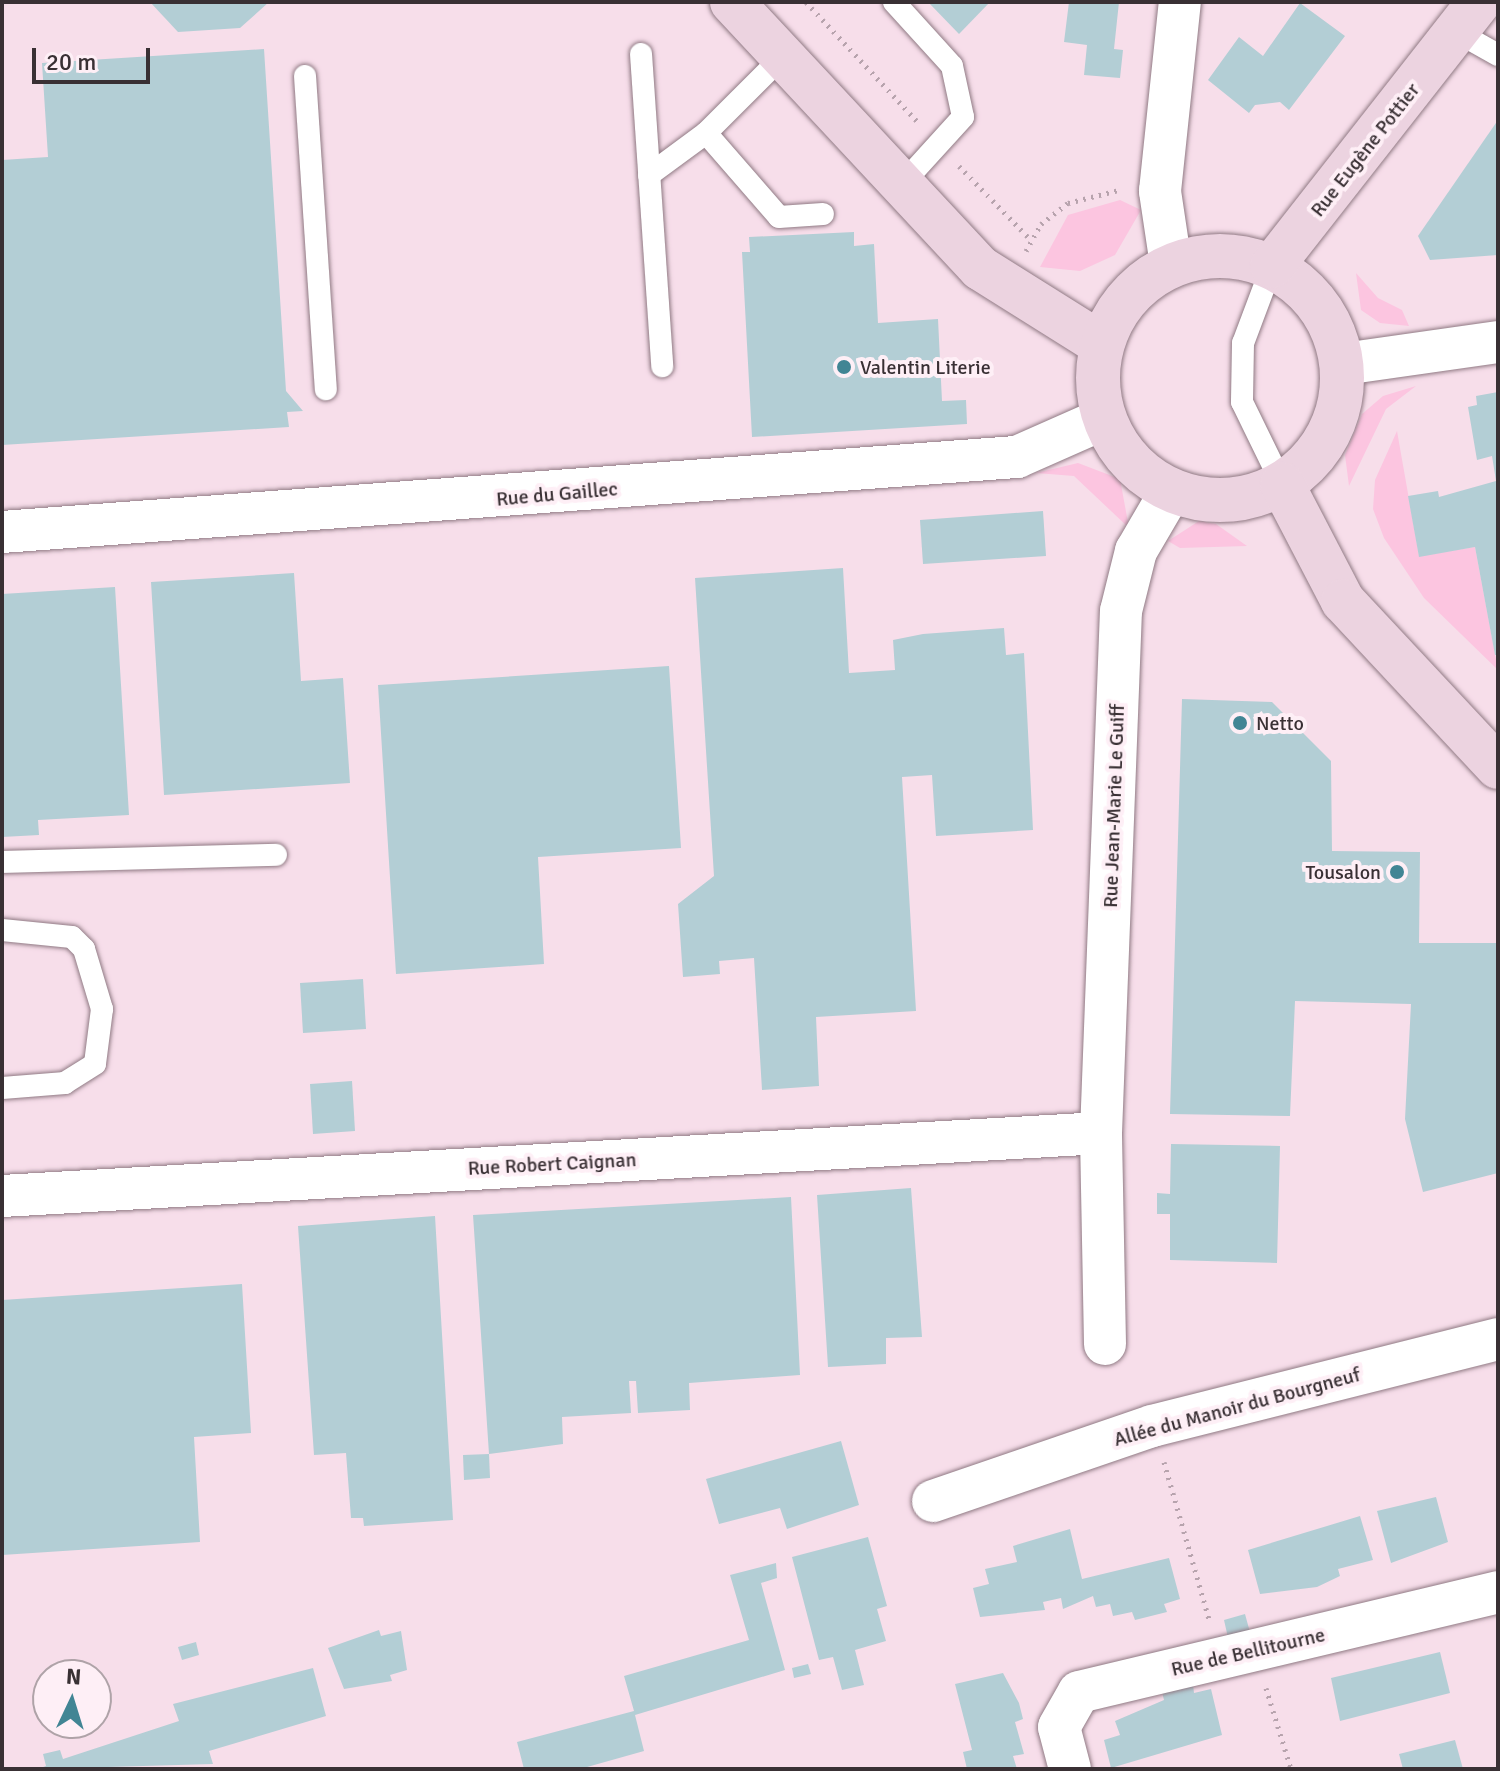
<!DOCTYPE html>
<html>
<head>
<meta charset="utf-8">
<style>
	body { margin:0 }
	#map { position:relative; width:1500px; height:1771px; overflow:hidden; background:#f7deea; font-family:Signika,sans-serif }
	div>[style] { position:absolute }
	.green>* { inset:0; background:#fcc5e0 }
	.building>* { inset:0; background:#b3ced5 }
	.path>* { height:5px; margin-top:-2.5px; transform-origin:0; background:repeating-linear-gradient(90deg,#b7a3ad 0 2px,transparent 0 8px) }
	.roads { filter:drop-shadow(0 0 2px #907a84) drop-shadow(0 0 2px #907a84) }
	.service>* { height:22px; margin:-11px; padding:0 11px; transform-origin:11px; border-radius:11px; background:#fff }
	.minor>* { height:42px; margin:-21px; padding:0 21px; transform-origin:21px; border-radius:21px; background:#fff }
	.secondary>* { height:44px; margin:-22px; padding:0 22px; transform-origin:22px; border-radius:22px; background:#ecd3e0 }
	.secondary>.ring { margin:-22px; padding:0; box-sizing:content-box; background:none; border:44px solid #ecd3e0; border-radius:50% }
	.dots>* { width:22px; height:22px; translate:-50% -50%; box-sizing:border-box; border:4px solid #feeff6; border-radius:50% }
	span { translate:-50% -50%; white-space:nowrap; text-align:center; line-height:1.15; -webkit-text-stroke:8px #feeff6; paint-order:stroke }
	.street-label { font-size:20px; color:#393034 }
	.poi-label { font-size:20px; color:#393034 }
	.left { translate:0 -50%; text-align:left }
	.right { translate:-100% -50%; text-align:right }
	.frame { position:absolute; inset:0; border:4px solid #393034; pointer-events:none }
	.north { position:absolute; left:32px; top:1659px; width:80px; height:80px; box-sizing:border-box; background:#feeff6; border:2px solid #afa3a8; border-radius:50%; rotate:4deg; font-size:22px; font-weight:700; line-height:32px; text-align:center; color:#393034 }
	.north::after { content:''; display:block; margin:auto; width:28px; height:36px; background:#418594; clip-path:polygon(50% 0,100% 100%,50% 72%,0 100%) }
	.scale { position:absolute; left:32px; top:48px; width:118px; height:36px; box-sizing:border-box; border:4px solid #393034; border-top:0; padding-left:10px; font-size:24px; line-height:28px; white-space:nowrap; color:#393034; -webkit-text-stroke:6px #feeff6; paint-order:stroke }
</style>
</head>
<body>
<div id="map">
	<div class="green">
		<i style="clip-path:polygon(1120px 200px,1141px 210px,1115px 255px,1080px 271px,1040px 267px,1068px 215px)"></i>
		<i style="clip-path:polygon(1356px 273px,1378px 298px,1402px 310px,1409px 326px,1380px 323px,1361px 310px)"></i>
		<i style="clip-path:polygon(1416px 386px,1386px 409px,1349px 486px,1345px 455px,1362px 414px,1383px 396px)"></i>
		<i style="clip-path:polygon(1397px 431px,1419px 556px,1475px 547px,1498px 670px,1424px 598px,1384px 538px,1373px 509px,1375px 480px)"></i>
		<i style="clip-path:polygon(1078px 463px,1120px 479px,1129px 528px,1074px 476px,1036px 473px)"></i>
		<i style="clip-path:polygon(1199px 521px,1216px 524px,1247px 546px,1180px 548px,1168px 541px)"></i>
	</div>
	<div class="building">
		<i style="clip-path:polygon(150px 2px,269px 2px,240px 28px,178px 32px)"></i>
		<i style="clip-path:polygon(928px 2px,990px 2px,959px 34px)"></i>
		<i style="clip-path:polygon(1069px 2px,1119px 2px,1114px 49px,1123px 50px,1120px 78px,1084px 75px,1087px 45px,1064px 42px)"></i>
		<i style="clip-path:polygon(1300px 3px,1345px 36px,1289px 110px,1280px 102px,1255px 105px,1249px 113px,1208px 80px,1239px 37px,1263px 56px)"></i>
		<i style="clip-path:polygon(264px 49px,286px 391px,303px 411px,287px 412px,289px 427px,2px 445px,2px 160px,48px 157px,42px 63px)"></i>
		<i style="clip-path:polygon(1498px 120px,1498px 255px,1430px 260px,1418px 236px)"></i>
		<i style="clip-path:polygon(854px 232px,854px 246px,874px 244px,878px 323px,938px 319px,942px 401px,966px 400px,967px 424px,752px 437px,742px 252px,750px 252px,749px 237px)"></i>
		<i style="clip-path:polygon(1498px 392px,1498px 655px,1495px 655px,1475px 547px,1419px 557px,1408px 496px,1438px 491px,1439px 497px,1496px 481px,1492px 456px,1477px 460px,1468px 407px,1477px 405px,1476px 396px)"></i>
		<i style="clip-path:polygon(1043px 511px,1046px 556px,923px 564px,920px 520px)"></i>
		<i style="clip-path:polygon(843px 568px,849px 673px,895px 670px,893px 640px,923px 634px,1004px 628px,1006px 655px,1024px 653px,1033px 830px,936px 836px,932px 775px,902px 777px,916px 1011px,816px 1017px,819px 1086px,762px 1090px,754px 958px,719px 961px,720px 974px,683px 977px,678px 904px,714px 876px,695px 578px)"></i>
		<i style="clip-path:polygon(294px 573px,301px 681px,343px 678px,350px 783px,164px 795px,151px 582px)"></i>
		<i style="clip-path:polygon(115px 587px,129px 815px,38px 820px,39px 835px,2px 837px,2px 594px)"></i>
		<i style="clip-path:polygon(669px 666px,681px 848px,538px 857px,544px 964px,396px 974px,378px 685px)"></i>
		<i style="clip-path:polygon(1182px 699px,1272px 702px,1331px 761px,1332px 851px,1420px 852px,1419px 943px,1498px 943px,1498px 1173px,1423px 1192px,1405px 1119px,1411px 1004px,1295px 1001px,1290px 1116px,1170px 1114px)"></i>
		<i style="clip-path:polygon(363px 979px,366px 1029px,303px 1033px,300px 983px)"></i>
		<i style="clip-path:polygon(352px 1081px,355px 1131px,313px 1134px,310px 1084px)"></i>
		<i style="clip-path:polygon(1171px 1144px,1280px 1146px,1277px 1263px,1170px 1260px,1170px 1214px,1157px 1214px,1157px 1193px,1170px 1194px)"></i>
		<i style="clip-path:polygon(911px 1188px,922px 1337px,886px 1338px,886px 1364px,828px 1367px,817px 1195px)"></i>
		<i style="clip-path:polygon(791px 1197px,800px 1375px,689px 1383px,690px 1410px,638px 1413px,636px 1381px,629px 1381px,631px 1413px,562px 1417px,563px 1444px,489px 1454px,473px 1215px)"></i>
		<i style="clip-path:polygon(435px 1216px,453px 1520px,364px 1526px,363px 1518px,351px 1518px,346px 1453px,314px 1455px,298px 1226px)"></i>
		<i style="clip-path:polygon(242px 1284px,251px 1433px,194px 1437px,200px 1542px,2px 1555px,2px 1300px)"></i>
		<i style="clip-path:polygon(841px 1441px,859px 1505px,787px 1529px,780px 1508px,719px 1524px,706px 1479px)"></i>
		<i style="clip-path:polygon(489px 1454px,490px 1478px,464px 1480px,463px 1455px)"></i>
		<i style="clip-path:polygon(1436px 1497px,1448px 1542px,1391px 1563px,1377px 1511px)"></i>
		<i style="clip-path:polygon(1360px 1516px,1373px 1560px,1338px 1569px,1340px 1576px,1317px 1587px,1260px 1594px,1248px 1550px)"></i>
		<i style="clip-path:polygon(1070px 1529px,1082px 1579px,1169px 1558px,1180px 1599px,1164px 1604px,1167px 1612px,1135px 1620px,1132px 1612px,1113px 1616px,1110px 1604px,1096px 1607px,1093px 1596px,1063px 1609px,1061px 1598px,1043px 1602px,1045px 1610px,980px 1617px,973px 1588px,989px 1584px,985px 1569px,1017px 1562px,1013px 1546px)"></i>
		<i style="clip-path:polygon(868px 1537px,887px 1606px,877px 1609px,886px 1641px,855px 1650px,864px 1685px,842px 1690px,833px 1657px,819px 1660px,792px 1557px)"></i>
		<i style="clip-path:polygon(776px 1563px,777px 1578px,761px 1583px,785px 1670px,635px 1715px,644px 1751px,580px 1769px,524px 1769px,517px 1742px,634px 1711px,624px 1676px,749px 1640px,730px 1575px)"></i>
		<i style="clip-path:polygon(1245px 1614px,1251px 1636px,1229px 1642px,1224px 1620px)"></i>
		<i style="clip-path:polygon(379px 1630px,381px 1636px,401px 1631px,407px 1670px,390px 1675px,392px 1681px,344px 1689px,328px 1648px)"></i>
		<i style="clip-path:polygon(196px 1642px,199px 1655px,182px 1660px,178px 1647px)"></i>
		<i style="clip-path:polygon(1440px 1652px,1450px 1693px,1340px 1721px,1331px 1678px)"></i>
		<i style="clip-path:polygon(808px 1664px,811px 1674px,794px 1678px,792px 1668px)"></i>
		<i style="clip-path:polygon(313px 1668px,326px 1716px,209px 1751px,213px 1764px,38px 1769px,46px 1766px,43px 1754px,60px 1750px,63px 1759px,179px 1721px,173px 1704px)"></i>
		<i style="clip-path:polygon(1003px 1673px,1019px 1703px,1023px 1719px,1015px 1722px,1024px 1754px,1013px 1756px,1017px 1769px,967px 1769px,963px 1752px,972px 1750px,955px 1684px)"></i>
		<i style="clip-path:polygon(1193px 1685px,1194px 1693px,1211px 1689px,1222px 1735px,1111px 1768px,1104px 1740px,1120px 1735px,1115px 1721px,1164px 1700px,1162px 1692px)"></i>
		<i style="clip-path:polygon(1455px 1740px,1463px 1769px,1403px 1769px,1399px 1754px)"></i>
	</div>
	<div class="path">
		<i style="left:806px;top:2px;width:163px;rotate:47deg"></i>
		<i style="left:959px;top:166px;width:103px;rotate:45.8deg"></i>
		<i style="left:1026px;top:251px;width:31px;rotate:-61deg"></i>
		<i style="left:1041px;top:224px;width:34px;rotate:-38deg"></i>
		<i style="left:1068px;top:203px;width:53px;rotate:-14.3deg"></i>
		<i style="left:1164px;top:1462px;width:166px;rotate:74deg"></i>
		<i style="left:1266px;top:1688px;width:85px;rotate:72.8deg"></i>
	</div>
	<div class="roads">
		<div class="service">
			<i style="left:894px;top:2px;width:86px;rotate:47.8deg"></i>
			<i style="left:952px;top:66px;width:52px;rotate:77.8deg"></i>
			<i style="left:963px;top:117px;width:91px;rotate:132.3deg"></i>
			<i style="left:1457px;top:32px;width:47px;rotate:29.3deg"></i>
			<i style="left:641px;top:54px;width:313px;rotate:86.1deg"></i>
			<i style="left:305px;top:76px;width:314px;rotate:86.2deg"></i>
			<i style="left:706px;top:133px;width:111px;rotate:49deg"></i>
			<i style="left:779px;top:217px;width:44px;rotate:-3.9deg"></i>
			<i style="left:649px;top:175px;width:71px;rotate:-36.4deg"></i>
			<i style="left:706px;top:133px;width:109px;rotate:-45deg"></i>
			<i style="left:1272px;top:266px;width:82px;rotate:110.6deg"></i>
			<i style="left:1243px;top:343px;width:59px;rotate:91deg"></i>
			<i style="left:1242px;top:402px;width:91px;rotate:64deg"></i>
			<i style="left:2px;top:862px;width:274px;rotate:-1.5deg"></i>
			<i style="left:2px;top:930px;width:70px;rotate:5.7deg"></i>
			<i style="left:72px;top:937px;width:17px;rotate:45deg"></i>
			<i style="left:84px;top:949px;width:63px;rotate:73.3deg"></i>
			<i style="left:102px;top:1009px;width:55px;rotate:97.3deg"></i>
			<i style="left:95px;top:1064px;width:36px;rotate:148deg"></i>
			<i style="left:65px;top:1083px;width:63px;rotate:175.5deg"></i>
		</div>
		<div class="minor">
			<i style="left:1171px;top:265px;width:75px;rotate:-98.5deg"></i>
			<i style="left:1160px;top:191px;width:190px;rotate:-84deg"></i>
			<i style="left:1343px;top:364px;width:157px;rotate:-8.1deg"></i>
			<i style="left:2px;top:532px;width:1018px;rotate:-4.23deg"></i>
			<i style="left:1017px;top:457px;width:94px;rotate:-23.8deg"></i>
			<i style="left:2px;top:1196px;width:1101px;rotate:-3.28deg"></i>
			<i style="left:1105px;top:1344px;width:211px;rotate:-91.1deg"></i>
			<i style="left:1101px;top:1133px;width:522px;rotate:-87.81deg"></i>
			<i style="left:1121px;top:611px;width:62px;rotate:-76deg"></i>
			<i style="left:1136px;top:551px;width:69px;rotate:-59.7deg"></i>
			<i style="left:933px;top:1501px;width:231px;rotate:-18.9deg"></i>
			<i style="left:1152px;top:1426px;width:357px;rotate:-14.1deg"></i>
			<i style="left:1070px;top:1769px;width:43px;rotate:-104.7deg"></i>
			<i style="left:1059px;top:1727px;width:40px;rotate:-60.3deg"></i>
			<i style="left:1079px;top:1692px;width:431px;rotate:-13.4deg"></i>
		</div>
		<div class="secondary">
			<i style="left:732px;top:2px;width:364px;rotate:47deg"></i>
			<i style="left:980px;top:268px;width:143px;rotate:32.1deg"></i>
			<i class="ring" style="left:1098px;top:256px;width:200px;height:200px"></i>
			<i style="left:1272px;top:266px;width:335px;rotate:-51.9deg"></i>
			<i style="left:1282px;top:484px;width:132px;rotate:62.5deg"></i>
			<i style="left:1343px;top:601px;width:227px;rotate:47deg"></i>
		</div>
	</div>
	<div class="dots">
		<i style="left:844px;top:367px;background:#418594"></i>
		<i style="left:1240px;top:723px;background:#418594"></i>
		<i style="left:1397px;top:872px;background:#418594"></i>
	</div>
	<div class="street-label">
		<span style="left:1365px;top:150px;rotate:-52deg">Rue Eugène Pottier</span>
		<span style="left:557px;top:494px;rotate:-5deg">Rue du Gaillec</span>
		<span style="left:1114px;top:806px;rotate:-88deg">Rue Jean-Marie Le Guiff</span>
		<span style="left:552px;top:1164px;rotate:-3deg">Rue Robert Caignan</span>
		<span style="left:1237px;top:1407px;rotate:-15deg">Allée du Manoir du Bourgneuf</span>
		<span style="left:1248px;top:1652px;rotate:-13deg">Rue de Bellitourne</span>
	</div>
	<div class="poi-label">
		<span class="left" style="left:860px;top:367px">Valentin Literie</span>
		<span class="left" style="left:1256px;top:723px">Netto</span>
		<span class="right" style="left:1381px;top:872px">Tousalon</span>
	</div>
	<div class="frame"></div>
	<div class="north">N</div>
	<div class="scale">20 m</div>
</div>
</body>
</html>
